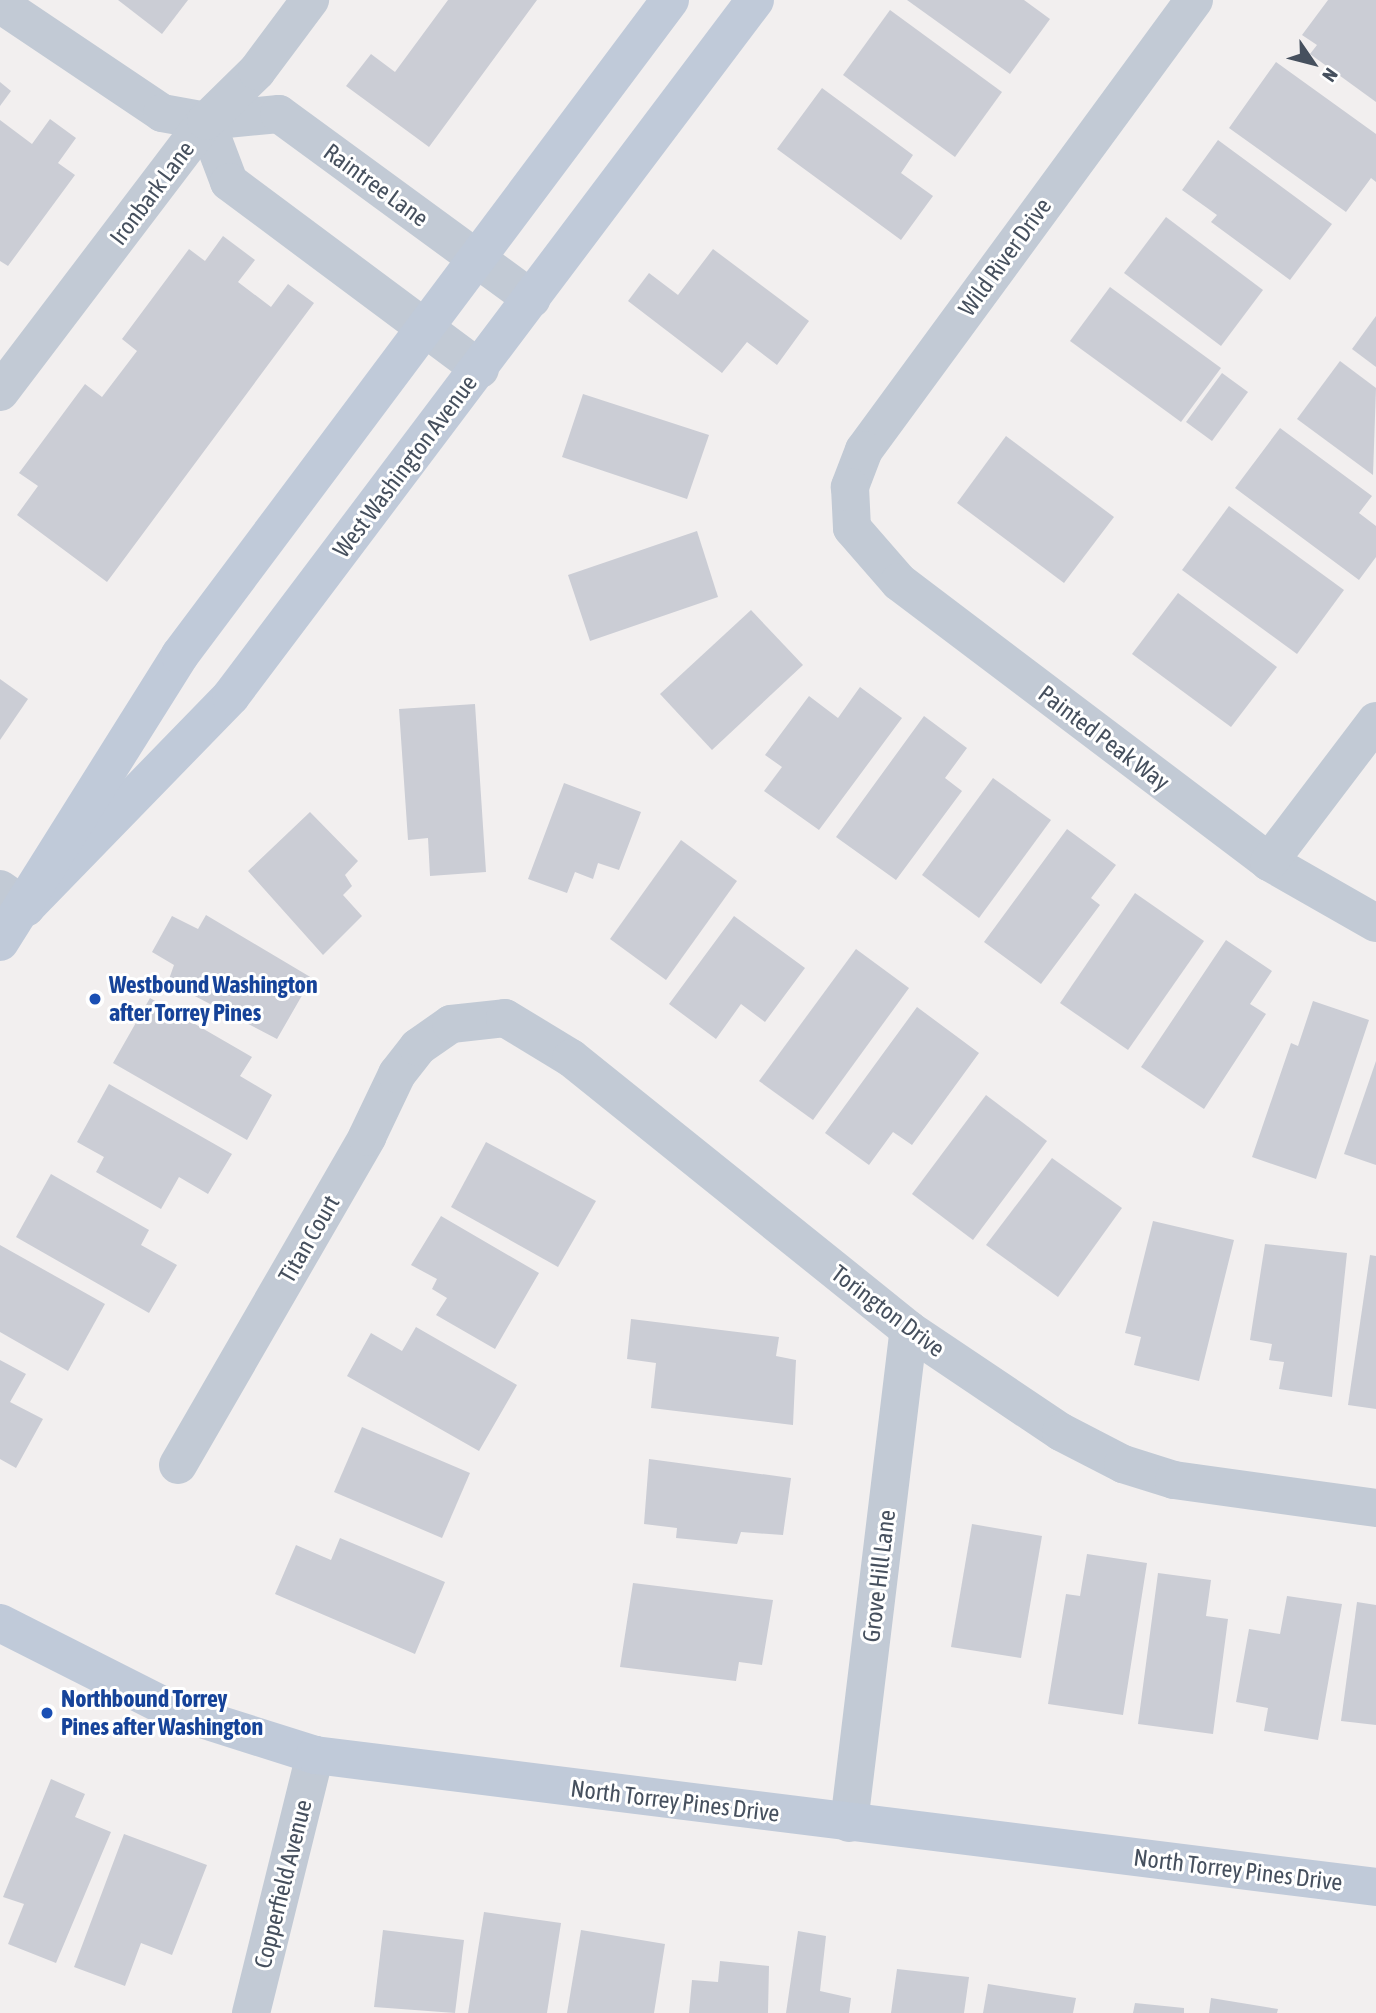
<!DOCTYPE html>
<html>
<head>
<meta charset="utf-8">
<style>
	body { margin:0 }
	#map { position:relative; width:1376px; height:2013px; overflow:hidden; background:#f2efef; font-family:"Asap Condensed",sans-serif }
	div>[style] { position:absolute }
	.building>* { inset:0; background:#cbcdd5 }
	.minor>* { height:38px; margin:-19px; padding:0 19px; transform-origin:19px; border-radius:19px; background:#c2cad5 }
	.secondary>* { height:38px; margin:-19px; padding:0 19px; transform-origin:19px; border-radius:19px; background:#c0cad9 }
	.dots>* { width:19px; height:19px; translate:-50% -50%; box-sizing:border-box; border:4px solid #fff; border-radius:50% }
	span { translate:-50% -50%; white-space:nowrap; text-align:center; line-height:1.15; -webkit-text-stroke:6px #fff; paint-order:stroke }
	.street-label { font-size:24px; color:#46505e }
	.transit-label { font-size:24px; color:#164399; font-weight:700 }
	.left { translate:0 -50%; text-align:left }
	.north { position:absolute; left:1278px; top:28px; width:70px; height:70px; -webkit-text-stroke:5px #fff; paint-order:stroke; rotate:125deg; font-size:19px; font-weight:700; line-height:28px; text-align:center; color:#46505e }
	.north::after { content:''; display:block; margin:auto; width:24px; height:32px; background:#46505e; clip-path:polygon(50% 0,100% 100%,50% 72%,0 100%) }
</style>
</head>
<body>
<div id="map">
	<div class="building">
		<i style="clip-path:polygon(118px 0,188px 0,162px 34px)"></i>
		<i style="clip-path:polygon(448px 0,537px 0,429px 147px,346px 86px,371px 54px,395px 72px)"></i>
		<i style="clip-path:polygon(907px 0,1024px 0,1050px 19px,1010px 74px)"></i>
		<i style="clip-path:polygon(1328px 0,1376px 0,1376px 102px,1310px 54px,1317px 45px,1302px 35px)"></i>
		<i style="clip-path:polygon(890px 10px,1002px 92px,955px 157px,843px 75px)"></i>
		<i style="clip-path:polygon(1276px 62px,1376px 134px,1376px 182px,1371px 178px,1346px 212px,1229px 128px)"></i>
		<i style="clip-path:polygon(0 82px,11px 91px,0 106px)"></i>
		<i style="clip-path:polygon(822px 88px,913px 155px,901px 173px,933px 196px,901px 240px,777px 149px)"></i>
		<i style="clip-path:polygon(50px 119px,76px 138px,58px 163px,75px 175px,8px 266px,0 261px,0 120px,32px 144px)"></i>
		<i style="clip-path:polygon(1218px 140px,1332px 224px,1290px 280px,1211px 222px,1217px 215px,1182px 190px)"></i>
		<i style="clip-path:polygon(1166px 217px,1263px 290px,1221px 346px,1124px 273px)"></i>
		<i style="clip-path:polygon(223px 236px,255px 260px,238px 282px,271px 307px,288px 284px,314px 303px,107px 582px,17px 515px,38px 486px,19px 473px,85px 384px,102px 397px,137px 351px,122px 339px,189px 249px,205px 261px)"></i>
		<i style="clip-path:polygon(713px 249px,809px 321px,777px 365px,747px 342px,722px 373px,628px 301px,649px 273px,678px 295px)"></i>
		<i style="clip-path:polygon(1110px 287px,1221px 368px,1181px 422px,1070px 341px)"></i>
		<i style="clip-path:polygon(1376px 316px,1376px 367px,1352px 349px)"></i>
		<i style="clip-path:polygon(1340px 361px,1376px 388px,1373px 475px,1297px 419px)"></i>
		<i style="clip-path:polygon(1222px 373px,1248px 392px,1212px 441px,1186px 422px)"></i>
		<i style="clip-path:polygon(583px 394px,709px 435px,687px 499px,562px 457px)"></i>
		<i style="clip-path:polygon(1280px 428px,1372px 496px,1359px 513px,1376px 526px,1376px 557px,1359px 580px,1235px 488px)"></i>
		<i style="clip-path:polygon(1006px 436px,1114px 517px,1064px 583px,957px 503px)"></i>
		<i style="clip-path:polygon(1229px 506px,1344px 590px,1297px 654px,1182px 570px)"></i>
		<i style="clip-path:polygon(697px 531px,718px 597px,590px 641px,568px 575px)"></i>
		<i style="clip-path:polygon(1178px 593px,1277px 667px,1231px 727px,1132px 654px)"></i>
		<i style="clip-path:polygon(751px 610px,803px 665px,712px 750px,660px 694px)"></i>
		<i style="clip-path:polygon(0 679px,28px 699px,0 740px)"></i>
		<i style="clip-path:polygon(860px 687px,902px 718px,819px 830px,764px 791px,782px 767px,765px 755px,809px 696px,838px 718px)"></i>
		<i style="clip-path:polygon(475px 704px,486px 872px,430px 876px,428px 838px,408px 840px,399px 709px)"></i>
		<i style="clip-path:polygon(924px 716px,967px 748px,945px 778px,962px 791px,896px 880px,836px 837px)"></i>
		<i style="clip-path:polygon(993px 778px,1051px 820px,979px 918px,922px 875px)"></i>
		<i style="clip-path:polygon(564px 783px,641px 812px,619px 870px,598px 863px,593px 879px,575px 872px,567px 893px,528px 879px)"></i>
		<i style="clip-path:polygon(310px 812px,358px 861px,345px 875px,352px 886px,343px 895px,362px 916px,323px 955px,248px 871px)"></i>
		<i style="clip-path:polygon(1067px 829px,1116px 865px,1091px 898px,1100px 905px,1041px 984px,984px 942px)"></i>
		<i style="clip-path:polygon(681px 840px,737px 881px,666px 980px,610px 939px)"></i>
		<i style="clip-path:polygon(1135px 893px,1204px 941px,1128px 1050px,1060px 1003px)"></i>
		<i style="clip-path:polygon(206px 915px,312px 978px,277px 1039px,168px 982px,174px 965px,152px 952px,172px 916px,198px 929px)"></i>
		<i style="clip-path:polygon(734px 916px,805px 968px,765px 1022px,741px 1004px,716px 1039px,669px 1004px)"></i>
		<i style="clip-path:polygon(1226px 940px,1272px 971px,1250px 1004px,1266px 1014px,1204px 1109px,1141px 1067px)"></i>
		<i style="clip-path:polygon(856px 949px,909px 988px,813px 1120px,759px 1081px)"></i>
		<i style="clip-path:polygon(150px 998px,252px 1057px,240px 1076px,272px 1095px,247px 1140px,113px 1063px)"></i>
		<i style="clip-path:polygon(1313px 1001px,1369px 1020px,1316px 1179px,1252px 1157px,1291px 1043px,1298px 1046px)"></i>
		<i style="clip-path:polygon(917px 1007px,979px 1053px,912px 1145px,893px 1132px,869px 1165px,825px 1133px)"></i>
		<i style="clip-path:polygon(1376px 1061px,1376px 1165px,1344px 1154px)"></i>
		<i style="clip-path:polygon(109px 1084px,232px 1154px,208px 1194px,179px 1177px,161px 1209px,96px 1172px,104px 1157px,77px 1142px)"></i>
		<i style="clip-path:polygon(986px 1095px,1047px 1141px,973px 1240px,912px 1194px)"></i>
		<i style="clip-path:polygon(486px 1142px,596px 1201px,558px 1267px,451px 1207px)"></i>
		<i style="clip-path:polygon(1052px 1158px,1122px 1208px,1058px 1297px,986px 1245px)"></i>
		<i style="clip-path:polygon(51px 1174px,149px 1230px,141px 1245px,177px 1265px,149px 1313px,16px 1237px)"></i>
		<i style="clip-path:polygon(441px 1216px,539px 1273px,495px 1349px,436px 1315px,447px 1298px,432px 1289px,437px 1279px,411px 1265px)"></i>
		<i style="clip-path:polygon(1153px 1221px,1234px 1240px,1199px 1381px,1134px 1365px,1141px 1337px,1125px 1333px)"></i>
		<i style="clip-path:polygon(1265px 1244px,1347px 1253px,1332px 1397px,1279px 1389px,1284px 1362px,1269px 1360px,1272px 1344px,1250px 1340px)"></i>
		<i style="clip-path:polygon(0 1245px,105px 1304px,68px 1371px,0 1332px)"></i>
		<i style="clip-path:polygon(1370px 1255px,1376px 1256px,1376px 1409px,1348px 1405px)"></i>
		<i style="clip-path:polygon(631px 1319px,779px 1337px,776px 1356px,796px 1360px,793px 1425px,651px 1408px,656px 1363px,627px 1359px)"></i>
		<i style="clip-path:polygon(416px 1327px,517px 1385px,479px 1451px,347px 1376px,371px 1333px,402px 1351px)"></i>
		<i style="clip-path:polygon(0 1360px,26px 1374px,10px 1402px,43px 1419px,16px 1468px,0 1459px)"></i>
		<i style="clip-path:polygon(362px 1427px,470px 1473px,442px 1538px,334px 1492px)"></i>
		<i style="clip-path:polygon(649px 1459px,791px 1478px,783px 1535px,741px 1532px,737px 1544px,676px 1538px,677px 1528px,644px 1524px)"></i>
		<i style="clip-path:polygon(972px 1524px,1042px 1536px,1021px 1658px,951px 1647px)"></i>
		<i style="clip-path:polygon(340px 1538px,445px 1582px,415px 1654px,275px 1594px,296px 1545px,331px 1560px)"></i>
		<i style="clip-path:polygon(1087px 1554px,1147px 1563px,1123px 1715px,1048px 1704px,1066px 1594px,1080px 1596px)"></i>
		<i style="clip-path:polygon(1158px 1573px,1211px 1580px,1206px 1616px,1228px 1619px,1213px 1734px,1138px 1724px)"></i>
		<i style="clip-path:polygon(633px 1583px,773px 1600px,762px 1665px,739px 1662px,736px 1681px,620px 1667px)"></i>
		<i style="clip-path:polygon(1287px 1596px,1342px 1604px,1318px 1740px,1264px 1731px,1268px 1708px,1236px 1702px,1249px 1629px,1280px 1634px)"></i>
		<i style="clip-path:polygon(1357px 1602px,1376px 1605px,1376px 1725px,1341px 1721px)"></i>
		<i style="clip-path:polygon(51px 1779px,85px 1794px,75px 1817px,111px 1832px,56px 1963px,8px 1944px,24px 1904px,3px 1897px)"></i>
		<i style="clip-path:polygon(124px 1834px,207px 1865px,172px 1955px,141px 1943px,125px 1986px,74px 1967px)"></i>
		<i style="clip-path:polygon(484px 1912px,561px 1923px,547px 2013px,468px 2013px)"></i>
		<i style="clip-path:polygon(383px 1930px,464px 1940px,455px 2013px,374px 2007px)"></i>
		<i style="clip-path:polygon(581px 1930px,665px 1944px,654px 2013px,567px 2013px)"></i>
		<i style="clip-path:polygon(798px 1931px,826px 1936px,820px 1991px,851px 1998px,849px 2013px,786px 2013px)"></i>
		<i style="clip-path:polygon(720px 1961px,769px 1966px,768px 2013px,689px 2013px,692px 1980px,718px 1982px)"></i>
		<i style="clip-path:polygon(897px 1969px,969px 1977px,964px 2013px,891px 2013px)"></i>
		<i style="clip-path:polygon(988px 1984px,1076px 1998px,1073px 2013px,983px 2013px)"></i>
		<i style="clip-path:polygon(1211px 1998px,1278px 2009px,1277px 2013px,1209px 2013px)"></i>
		<i style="clip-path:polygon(1135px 2003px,1184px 2008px,1184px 2013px,1133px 2013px)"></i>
	</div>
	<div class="minor">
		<i style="left:1194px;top:0;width:558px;rotate:126.25deg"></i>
		<i style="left:864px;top:450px;width:40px;rotate:111deg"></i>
		<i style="left:850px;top:487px;width:41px;rotate:87.2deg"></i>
		<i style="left:852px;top:528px;width:72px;rotate:49deg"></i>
		<i style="left:899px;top:582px;width:464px;rotate:37.1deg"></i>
		<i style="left:1269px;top:862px;width:123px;rotate:29.7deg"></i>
		<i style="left:0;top:4px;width:195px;rotate:33.9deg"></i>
		<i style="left:162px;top:113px;width:45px;rotate:10.3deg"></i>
		<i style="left:206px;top:121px;width:73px;rotate:-5.5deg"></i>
		<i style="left:279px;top:114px;width:313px;rotate:36.2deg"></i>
		<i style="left:206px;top:121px;width:65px;rotate:69.3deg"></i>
		<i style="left:229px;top:182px;width:313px;rotate:36.7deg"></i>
		<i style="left:0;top:392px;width:340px;rotate:-52.8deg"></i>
		<i style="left:206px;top:121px;width:71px;rotate:-44.4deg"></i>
		<i style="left:257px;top:71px;width:89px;rotate:-53.3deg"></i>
		<i style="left:1269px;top:862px;width:177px;rotate:-52.8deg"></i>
		<i style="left:0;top:889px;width:32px;rotate:35deg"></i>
		<i style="left:178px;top:1465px;width:379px;rotate:-60deg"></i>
		<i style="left:367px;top:1137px;width:70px;rotate:-64.5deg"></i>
		<i style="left:397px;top:1074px;width:34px;rotate:-52deg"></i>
		<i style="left:418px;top:1047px;width:40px;rotate:-34.9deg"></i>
		<i style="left:451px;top:1024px;width:54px;rotate:-6.3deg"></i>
		<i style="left:505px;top:1018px;width:77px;rotate:31.2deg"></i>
		<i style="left:571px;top:1058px;width:434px;rotate:38.8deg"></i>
		<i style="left:909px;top:1330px;width:183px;rotate:33.9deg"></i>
		<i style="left:1061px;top:1432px;width:70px;rotate:27.3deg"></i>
		<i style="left:1123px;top:1464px;width:53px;rotate:17.4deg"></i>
		<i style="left:1174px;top:1480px;width:204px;rotate:7.9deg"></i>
		<i style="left:849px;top:1823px;width:497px;rotate:-83.1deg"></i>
		<i style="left:251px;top:2013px;width:266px;rotate:-76.1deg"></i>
	</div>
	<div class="secondary">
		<i style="left:26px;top:907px;width:294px;rotate:-45.8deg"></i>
		<i style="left:231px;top:696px;width:871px;rotate:-53.02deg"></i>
		<i style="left:0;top:942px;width:339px;rotate:-57.9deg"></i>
		<i style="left:180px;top:655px;width:818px;rotate:-53.2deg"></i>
		<i style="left:0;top:1623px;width:191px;rotate:26.8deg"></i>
		<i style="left:170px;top:1709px;width:152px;rotate:17.6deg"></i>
		<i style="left:315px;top:1755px;width:1069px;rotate:7.09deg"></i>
	</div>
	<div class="dots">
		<i style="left:95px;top:999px;background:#1a4fb4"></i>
		<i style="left:47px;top:1713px;background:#1a4fb4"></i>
	</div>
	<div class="street-label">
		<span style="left:376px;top:185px;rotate:36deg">Raintree Lane</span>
		<span style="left:152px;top:193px;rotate:-53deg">Ironbark Lane</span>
		<span style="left:1005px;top:257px;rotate:-54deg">Wild River Drive</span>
		<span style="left:405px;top:466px;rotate:-53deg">West Washington Avenue</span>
		<span style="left:1104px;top:738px;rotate:37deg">Painted Peak Way</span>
		<span style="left:309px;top:1239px;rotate:-60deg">Titan Court</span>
		<span style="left:888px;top:1311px;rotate:37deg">Torington Drive</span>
		<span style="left:879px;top:1576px;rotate:-83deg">Grove Hill Lane</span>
		<span style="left:675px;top:1801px;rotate:7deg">North Torrey Pines Drive</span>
		<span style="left:1238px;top:1870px;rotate:7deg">North Torrey Pines Drive</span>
		<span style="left:283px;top:1884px;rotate:-76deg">Copperfield Avenue</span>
	</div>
	<div class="transit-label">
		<span class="left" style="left:109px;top:999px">Westbound Washington<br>after Torrey Pines</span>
		<span class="left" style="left:61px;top:1713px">Northbound Torrey<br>Pines after Washington</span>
	</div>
	<div class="north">N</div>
</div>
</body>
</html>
